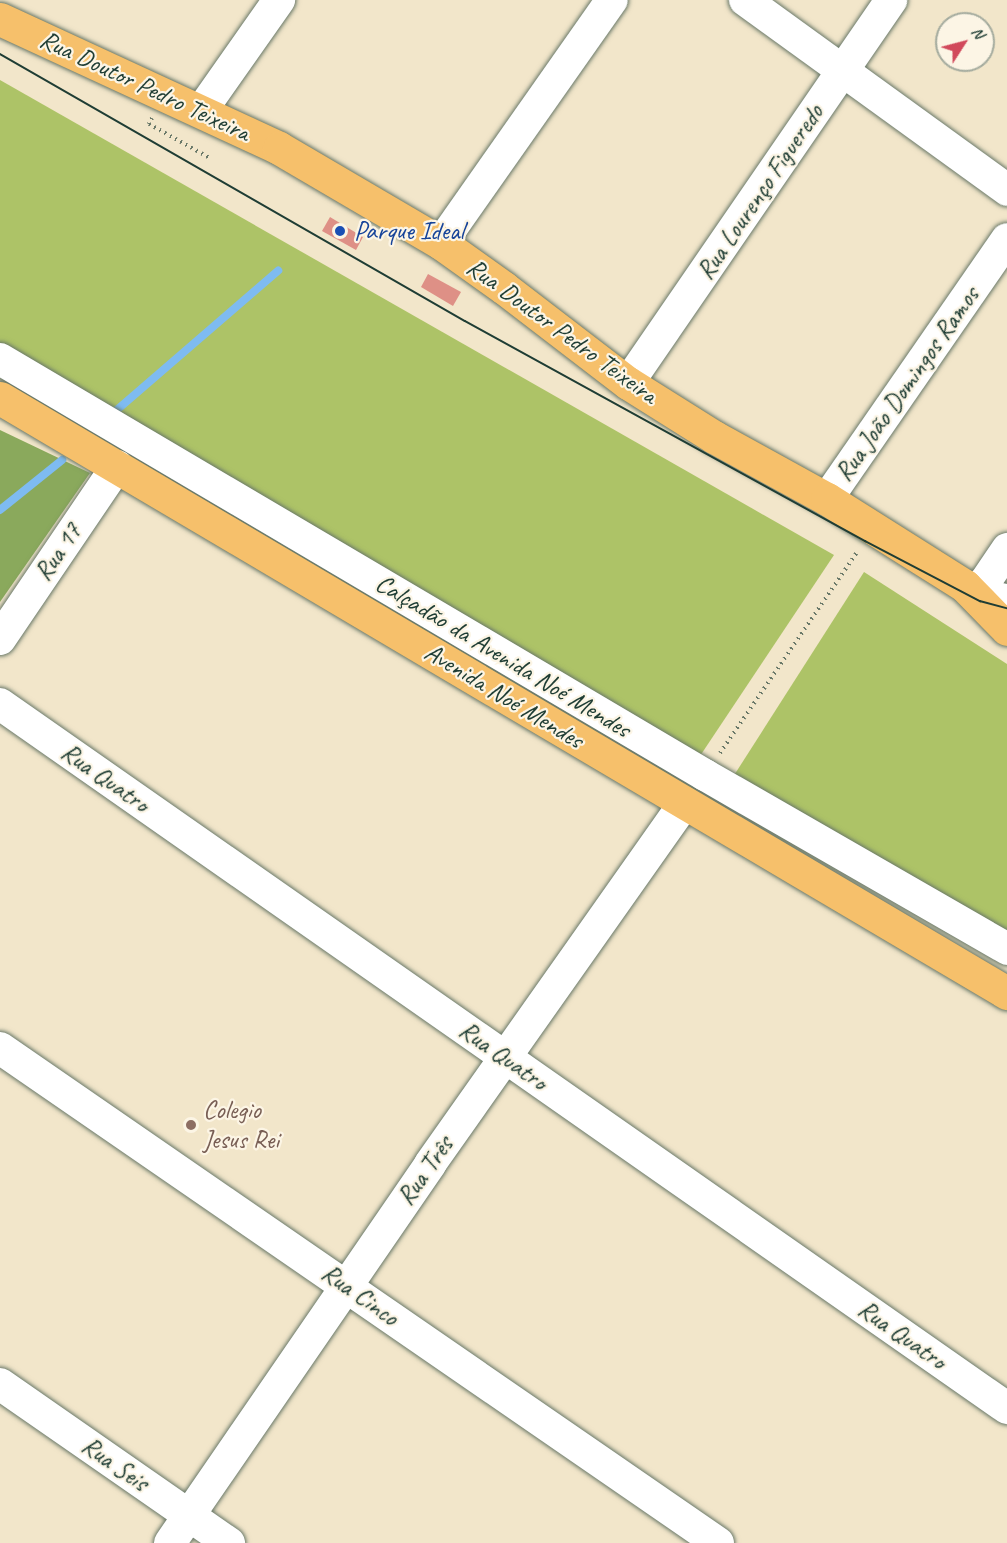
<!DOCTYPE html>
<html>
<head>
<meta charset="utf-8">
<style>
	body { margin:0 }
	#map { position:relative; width:1007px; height:1543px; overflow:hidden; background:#f2e6ca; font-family:Caveat,sans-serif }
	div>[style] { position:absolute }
	.green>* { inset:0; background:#adc367 }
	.forest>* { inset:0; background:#8aa95c }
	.stream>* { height:8px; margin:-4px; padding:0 4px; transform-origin:4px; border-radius:4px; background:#7ebbf1 }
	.building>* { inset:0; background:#de9086 }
	.path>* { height:4px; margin-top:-2px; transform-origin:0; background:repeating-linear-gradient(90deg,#697868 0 1.5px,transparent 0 6px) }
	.roads { filter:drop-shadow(0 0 2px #697868) drop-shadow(0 0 2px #697868) }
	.minor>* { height:32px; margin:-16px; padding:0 16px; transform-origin:16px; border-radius:16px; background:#fff }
	.major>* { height:33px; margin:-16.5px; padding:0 16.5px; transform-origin:16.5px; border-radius:16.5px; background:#f6c06b }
	.tram>* { height:1.5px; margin:-0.75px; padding:0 0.75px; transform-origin:0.75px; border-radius:0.75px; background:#1f3d34 }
	.dots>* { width:16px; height:16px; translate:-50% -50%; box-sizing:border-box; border:3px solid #fcf5e5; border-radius:50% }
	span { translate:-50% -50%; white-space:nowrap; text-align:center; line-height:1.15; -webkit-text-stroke:4.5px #fcf5e5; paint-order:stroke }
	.street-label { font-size:26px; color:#1f3d34 }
	.transit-label { font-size:26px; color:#164399 }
	.left { translate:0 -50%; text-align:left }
	.education-label { font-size:26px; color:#785e54 }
	.north { position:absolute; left:935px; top:12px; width:60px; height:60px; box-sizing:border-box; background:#fcf5e5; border:2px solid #a4ab9e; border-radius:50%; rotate:54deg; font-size:16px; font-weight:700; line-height:24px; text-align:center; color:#1f3d34 }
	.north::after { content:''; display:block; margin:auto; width:21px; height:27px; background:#d1495b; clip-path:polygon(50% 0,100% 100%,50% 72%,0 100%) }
</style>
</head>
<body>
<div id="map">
	<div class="green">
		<i style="clip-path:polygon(0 80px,834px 555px,688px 774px,0 368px)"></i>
		<i style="clip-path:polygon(864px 572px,1007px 664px,1007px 964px,724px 791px)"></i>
	</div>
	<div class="forest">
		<i style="clip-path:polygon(0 430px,90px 473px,0 602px)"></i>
	</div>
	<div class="stream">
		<i style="left:111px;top:415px;width:221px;rotate:-40.8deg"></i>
		<i style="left:0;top:510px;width:80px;rotate:-38.9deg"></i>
	</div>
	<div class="building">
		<i style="clip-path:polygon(330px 217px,363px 237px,356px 250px,322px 231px)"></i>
		<i style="clip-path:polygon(428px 274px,461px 292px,453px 306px,421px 287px)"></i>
	</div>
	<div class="path">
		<i style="left:152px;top:118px;width:7px;rotate:117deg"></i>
		<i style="left:149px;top:124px;width:68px;rotate:29.2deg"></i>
		<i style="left:720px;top:753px;width:245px;rotate:-55.7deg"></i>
	</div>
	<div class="roads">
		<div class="minor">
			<i style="left:745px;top:0;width:324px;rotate:35.9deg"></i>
			<i style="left:201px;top:111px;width:136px;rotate:-54.9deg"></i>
			<i style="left:441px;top:243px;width:297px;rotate:-54.9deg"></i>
			<i style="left:0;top:359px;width:819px;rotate:30.54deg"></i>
			<i style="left:705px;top:775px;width:349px;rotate:29.9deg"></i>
			<i style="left:628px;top:383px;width:465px;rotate:-55.5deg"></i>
			<i style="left:827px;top:499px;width:316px;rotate:-55.3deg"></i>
			<i style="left:973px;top:593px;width:16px;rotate:-43deg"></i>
			<i style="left:985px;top:582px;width:40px;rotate:-56deg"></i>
			<i style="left:973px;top:593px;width:35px;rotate:12deg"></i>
			<i style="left:0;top:639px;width:209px;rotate:-55.9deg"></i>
			<i style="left:0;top:704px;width:1229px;rotate:34.96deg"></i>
			<i style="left:0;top:1048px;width:872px;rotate:34.58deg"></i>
			<i style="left:0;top:1384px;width:279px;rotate:34.8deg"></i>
			<i style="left:170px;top:1543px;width:460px;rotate:-55.5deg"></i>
			<i style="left:430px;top:1164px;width:442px;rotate:-54.8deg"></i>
		</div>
		<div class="major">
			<i style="left:0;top:19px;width:307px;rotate:24.8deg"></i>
			<i style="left:279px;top:148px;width:188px;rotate:30.4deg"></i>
			<i style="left:441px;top:243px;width:77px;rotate:35.5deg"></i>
			<i style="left:504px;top:288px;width:156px;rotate:37.5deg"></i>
			<i style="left:628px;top:383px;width:102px;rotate:32.1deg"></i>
			<i style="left:714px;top:437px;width:129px;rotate:28.8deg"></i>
			<i style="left:827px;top:499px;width:163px;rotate:32.2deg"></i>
			<i style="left:965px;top:586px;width:60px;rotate:45.7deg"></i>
			<i style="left:0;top:398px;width:1170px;rotate:30.58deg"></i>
		</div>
	</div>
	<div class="tram">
		<i style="left:0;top:54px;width:536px;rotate:29.86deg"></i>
		<i style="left:465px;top:321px;width:457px;rotate:28.8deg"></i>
		<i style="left:865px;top:541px;width:130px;rotate:27.6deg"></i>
		<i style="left:980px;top:601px;width:28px;rotate:15deg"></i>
	</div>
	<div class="dots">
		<i style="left:340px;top:231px;background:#1a4fb4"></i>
		<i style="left:191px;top:1125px;background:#8d6e63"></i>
	</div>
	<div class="street-label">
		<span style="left:145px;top:86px;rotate:25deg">Rua Doutor Pedro Teixeira</span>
		<span style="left:760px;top:192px;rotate:-56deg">Rua Lourenço Figueredo</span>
		<span style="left:562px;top:331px;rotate:36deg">Rua Doutor Pedro Teixeira</span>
		<span style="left:907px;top:384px;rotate:-55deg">Rua João Domingos Ramos</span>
		<span style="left:58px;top:552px;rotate:-56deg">Rua 17</span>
		<span style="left:503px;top:656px;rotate:31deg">Calçadão da Avenida Noé Mendes</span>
		<span style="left:504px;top:696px;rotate:31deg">Avenida Noé Mendes</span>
		<span style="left:105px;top:778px;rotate:35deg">Rua Quatro</span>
		<span style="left:503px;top:1056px;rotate:35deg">Rua Quatro</span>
		<span style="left:425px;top:1171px;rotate:-55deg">Rua Três</span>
		<span style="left:360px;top:1295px;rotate:35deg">Rua Cinco</span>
		<span style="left:902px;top:1335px;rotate:35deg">Rua Quatro</span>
		<span style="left:115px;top:1464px;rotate:35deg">Rua Seis</span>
	</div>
	<div class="transit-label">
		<span class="left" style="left:354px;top:231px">Parque Ideal</span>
	</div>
	<div class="education-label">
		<span class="left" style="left:203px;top:1125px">Colegio<br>Jesus Rei</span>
	</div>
	<div class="north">N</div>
</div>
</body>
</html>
